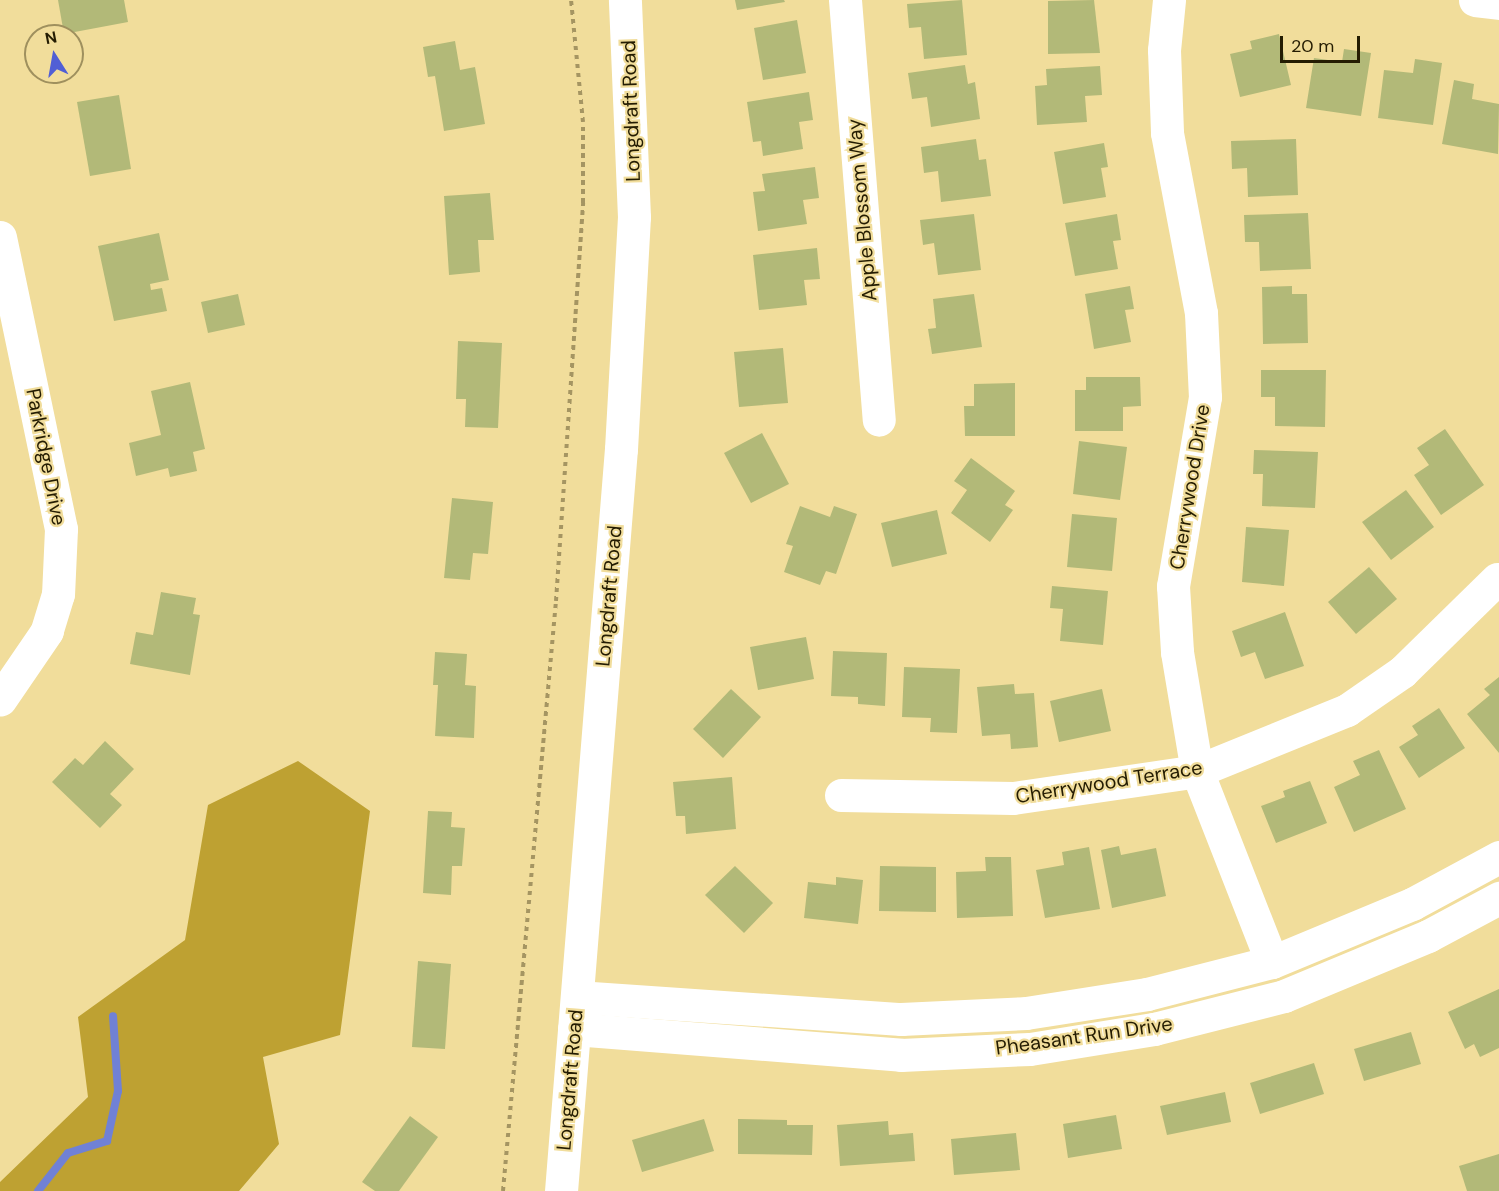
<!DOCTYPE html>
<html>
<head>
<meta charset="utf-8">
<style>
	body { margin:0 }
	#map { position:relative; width:1499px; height:1191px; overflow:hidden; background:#f1dd9b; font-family:"DM Sans",sans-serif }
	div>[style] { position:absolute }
	.forest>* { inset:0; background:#bea132 }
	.stream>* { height:8px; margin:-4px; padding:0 4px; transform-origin:4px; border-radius:4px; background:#7081d5 }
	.building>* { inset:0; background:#b2b978 }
	.path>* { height:4px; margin-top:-2px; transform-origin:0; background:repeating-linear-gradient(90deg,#a59562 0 4.5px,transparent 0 9px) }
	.minor>* { height:33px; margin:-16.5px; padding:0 16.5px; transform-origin:16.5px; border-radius:16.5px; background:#fff }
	span { translate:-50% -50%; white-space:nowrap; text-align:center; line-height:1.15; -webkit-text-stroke:4.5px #f1dd9b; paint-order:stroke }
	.street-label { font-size:20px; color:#241c02 }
	.north { position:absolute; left:24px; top:24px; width:60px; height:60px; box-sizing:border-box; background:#f1dd9b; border:2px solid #9f905e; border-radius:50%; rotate:349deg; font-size:16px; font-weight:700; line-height:24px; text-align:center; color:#241c02 }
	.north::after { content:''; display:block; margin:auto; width:21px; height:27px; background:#515fd5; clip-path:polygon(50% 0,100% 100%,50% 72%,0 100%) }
	.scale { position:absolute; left:1280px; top:36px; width:80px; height:27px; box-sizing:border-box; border:3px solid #241c02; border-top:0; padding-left:8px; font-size:18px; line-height:21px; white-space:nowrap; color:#241c02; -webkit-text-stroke:4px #f1dd9b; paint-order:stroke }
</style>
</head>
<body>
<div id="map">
	<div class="forest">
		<i style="clip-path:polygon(298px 761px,370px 811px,340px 1035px,263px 1057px,279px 1144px,239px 1191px,0 1191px,0 1182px,88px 1097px,78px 1017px,185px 940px,208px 805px)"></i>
	</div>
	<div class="stream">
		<i style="left:38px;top:1191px;width:48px;rotate:-51.7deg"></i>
		<i style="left:68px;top:1153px;width:41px;rotate:-17.1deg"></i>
		<i style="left:107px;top:1141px;width:51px;rotate:-77.6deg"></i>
		<i style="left:118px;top:1091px;width:75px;rotate:-93.8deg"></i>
	</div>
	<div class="building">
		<i style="clip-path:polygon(58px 0,124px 0,128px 22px,64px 34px)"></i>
		<i style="clip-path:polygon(735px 0,784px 0,785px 2px,737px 10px)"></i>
		<i style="clip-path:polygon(962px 0,967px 55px,924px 59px,921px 27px,909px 28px,907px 4px)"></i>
		<i style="clip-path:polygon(1094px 0,1100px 53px,1048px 54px,1048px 1px)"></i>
		<i style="clip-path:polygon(797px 20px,806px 73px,763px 80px,754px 28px)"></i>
		<i style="clip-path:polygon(1279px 34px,1291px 85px,1240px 97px,1230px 54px,1252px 49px,1250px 41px)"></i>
		<i style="clip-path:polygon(455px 41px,460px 70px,475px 67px,485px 124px,444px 131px,435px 76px,428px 77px,423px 47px)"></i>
		<i style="clip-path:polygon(1344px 49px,1371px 53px,1361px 116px,1306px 108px,1314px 58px,1342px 62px)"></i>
		<i style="clip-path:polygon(1415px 59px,1442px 63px,1433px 125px,1378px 118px,1384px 70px,1413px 73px)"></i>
		<i style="clip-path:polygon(965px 65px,968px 84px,975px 82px,980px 119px,931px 127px,927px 97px,912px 99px,908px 73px)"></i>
		<i style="clip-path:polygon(1100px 66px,1102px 95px,1085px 96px,1087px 122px,1037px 125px,1035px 86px,1047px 85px,1046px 69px)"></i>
		<i style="clip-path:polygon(1454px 80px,1474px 84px,1472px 99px,1499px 104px,1498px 154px,1442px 144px)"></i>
		<i style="clip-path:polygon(809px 92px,813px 120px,799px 122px,803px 149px,763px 156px,761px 141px,753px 142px,747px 102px)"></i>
		<i style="clip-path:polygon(119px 95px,131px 169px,90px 176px,77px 102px)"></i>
		<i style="clip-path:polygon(976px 139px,979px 160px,986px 159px,991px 196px,941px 202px,938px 171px,924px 173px,921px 147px)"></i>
		<i style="clip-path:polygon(1296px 139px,1298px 195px,1248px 197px,1247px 168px,1232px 169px,1231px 141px)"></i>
		<i style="clip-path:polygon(1104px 143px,1108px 167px,1101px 168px,1106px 197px,1063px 204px,1054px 152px)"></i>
		<i style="clip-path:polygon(815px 167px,819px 198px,803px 200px,807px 224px,758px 231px,753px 192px,765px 191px,762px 174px)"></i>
		<i style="clip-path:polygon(490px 193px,494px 240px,478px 240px,480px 272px,449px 275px,444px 196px)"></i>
		<i style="clip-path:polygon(1308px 213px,1311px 269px,1260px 271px,1259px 242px,1245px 242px,1244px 215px)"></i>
		<i style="clip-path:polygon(974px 214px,981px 270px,938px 275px,934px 243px,923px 245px,920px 220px)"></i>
		<i style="clip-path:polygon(1117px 214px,1121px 240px,1113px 241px,1118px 269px,1075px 276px,1065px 223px)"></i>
		<i style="clip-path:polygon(159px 233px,169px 280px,150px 284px,151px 290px,162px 288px,167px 311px,114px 321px,98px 246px)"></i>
		<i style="clip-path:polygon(817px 248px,820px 279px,804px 280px,807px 305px,759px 310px,753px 255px)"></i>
		<i style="clip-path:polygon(1130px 286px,1134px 309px,1125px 310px,1131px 342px,1094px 349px,1085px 294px)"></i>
		<i style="clip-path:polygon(1292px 286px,1292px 294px,1307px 294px,1308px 343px,1263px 344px,1262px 287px)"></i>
		<i style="clip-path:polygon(238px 294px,245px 325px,208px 333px,201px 302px)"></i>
		<i style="clip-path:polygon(974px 294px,982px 347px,932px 354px,928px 329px,936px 328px,933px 299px)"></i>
		<i style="clip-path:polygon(458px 341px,502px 343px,498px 428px,465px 427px,466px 399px,456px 399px)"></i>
		<i style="clip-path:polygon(783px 348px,788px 403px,739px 407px,734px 352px)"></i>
		<i style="clip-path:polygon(1261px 370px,1326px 370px,1325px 427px,1275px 426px,1275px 397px,1261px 397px)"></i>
		<i style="clip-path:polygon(1086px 377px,1140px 377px,1141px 406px,1123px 407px,1123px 431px,1075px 431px,1075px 390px,1086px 390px)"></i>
		<i style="clip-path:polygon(190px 382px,205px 449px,193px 452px,197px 471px,170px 477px,168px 468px,136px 476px,129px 443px,161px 435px,151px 391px)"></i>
		<i style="clip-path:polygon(1015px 383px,1015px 436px,965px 436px,964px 406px,974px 406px,974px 384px)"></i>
		<i style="clip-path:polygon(1445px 429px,1484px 485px,1441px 515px,1414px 475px,1429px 465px,1417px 448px)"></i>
		<i style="clip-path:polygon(762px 433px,789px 484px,751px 503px,724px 453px)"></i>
		<i style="clip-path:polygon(1079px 441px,1127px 447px,1120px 500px,1073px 494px)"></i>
		<i style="clip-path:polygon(1254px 450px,1318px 452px,1315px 508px,1262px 506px,1263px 474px,1253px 474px)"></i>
		<i style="clip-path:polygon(971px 458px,1015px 491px,1005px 505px,1013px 510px,990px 542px,951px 513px,967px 490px,954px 481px)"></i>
		<i style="clip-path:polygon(1406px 490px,1434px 527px,1391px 560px,1362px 522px)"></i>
		<i style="clip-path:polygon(452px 498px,493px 502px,488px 554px,473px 553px,470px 580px,444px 578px)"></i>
		<i style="clip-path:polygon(800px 506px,830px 517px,834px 506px,857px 514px,836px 574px,826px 571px,820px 585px,784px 572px,793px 546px,786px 544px)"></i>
		<i style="clip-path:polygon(937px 510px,947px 554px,892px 567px,881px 523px)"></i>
		<i style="clip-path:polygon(1072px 514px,1117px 518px,1112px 571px,1067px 567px)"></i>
		<i style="clip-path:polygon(1246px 527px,1289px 530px,1284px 586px,1242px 582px)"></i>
		<i style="clip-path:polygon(1369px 567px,1397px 599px,1356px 634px,1328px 602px)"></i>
		<i style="clip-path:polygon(1052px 586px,1108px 591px,1103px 645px,1060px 641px,1063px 609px,1050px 608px)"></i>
		<i style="clip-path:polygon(161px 592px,196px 598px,193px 614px,200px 615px,190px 675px,130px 664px,136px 632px,153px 635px)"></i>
		<i style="clip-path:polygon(1285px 612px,1304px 666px,1265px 679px,1255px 652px,1241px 657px,1232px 631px)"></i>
		<i style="clip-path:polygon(806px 637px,814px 679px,758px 690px,750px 647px)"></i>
		<i style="clip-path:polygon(833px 651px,887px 653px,885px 706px,858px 704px,858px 697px,831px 696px)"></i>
		<i style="clip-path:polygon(435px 652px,467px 654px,465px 685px,476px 686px,474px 738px,435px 736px,438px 685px,433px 685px)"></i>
		<i style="clip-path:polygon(904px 667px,960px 669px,957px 733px,930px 732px,931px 718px,902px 717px)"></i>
		<i style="clip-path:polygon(1499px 677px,1499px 753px,1467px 714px,1490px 695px,1484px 689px)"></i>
		<i style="clip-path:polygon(1014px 684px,1015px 694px,1034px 693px,1038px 747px,1011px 749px,1010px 734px,982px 736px,977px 687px)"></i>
		<i style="clip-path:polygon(731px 689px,761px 717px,723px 758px,693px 729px)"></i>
		<i style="clip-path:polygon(1102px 689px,1111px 731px,1059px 742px,1050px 701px)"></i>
		<i style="clip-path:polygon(1439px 708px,1465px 748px,1419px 778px,1399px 747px,1418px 735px,1412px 726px)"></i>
		<i style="clip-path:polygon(105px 741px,134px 769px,110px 794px,122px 805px,100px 828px,52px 782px,75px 758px,83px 765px)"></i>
		<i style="clip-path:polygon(1379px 750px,1406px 809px,1354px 832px,1334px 787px,1360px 775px,1353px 761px)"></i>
		<i style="clip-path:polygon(732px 777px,736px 829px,686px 834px,685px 816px,676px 816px,673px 782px)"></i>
		<i style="clip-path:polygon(1310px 781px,1327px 823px,1276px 843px,1261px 806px,1285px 797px,1283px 791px)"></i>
		<i style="clip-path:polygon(428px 811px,452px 812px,451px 827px,465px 828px,462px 866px,452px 866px,451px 895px,423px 893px)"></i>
		<i style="clip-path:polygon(1119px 846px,1121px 855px,1156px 848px,1166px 896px,1112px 908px,1101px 850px)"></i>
		<i style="clip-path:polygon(1089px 847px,1100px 909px,1045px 918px,1036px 870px,1064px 865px,1062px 852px)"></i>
		<i style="clip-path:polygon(985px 857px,1011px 857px,1013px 916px,957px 918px,956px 872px,986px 871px)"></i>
		<i style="clip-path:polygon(735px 866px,773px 903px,744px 933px,705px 895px)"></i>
		<i style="clip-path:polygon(880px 866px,936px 867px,936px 912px,879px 911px)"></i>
		<i style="clip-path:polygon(836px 877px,863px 880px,858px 924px,804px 918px,808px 882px,836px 885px)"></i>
		<i style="clip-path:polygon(418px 961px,451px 964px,445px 1049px,412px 1047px)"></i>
		<i style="clip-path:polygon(1499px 989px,1499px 1048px,1480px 1057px,1474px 1044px,1465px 1049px,1448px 1012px)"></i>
		<i style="clip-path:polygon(1411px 1032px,1421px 1064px,1364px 1081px,1354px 1049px)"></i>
		<i style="clip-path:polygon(1314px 1063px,1324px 1094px,1260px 1114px,1250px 1083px)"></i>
		<i style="clip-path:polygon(1225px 1092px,1231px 1122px,1167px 1135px,1160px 1106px)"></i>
		<i style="clip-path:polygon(1116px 1115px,1122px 1149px,1068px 1158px,1063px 1124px)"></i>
		<i style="clip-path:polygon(410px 1116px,438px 1137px,399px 1191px,375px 1191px,362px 1182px)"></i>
		<i style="clip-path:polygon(704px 1119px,714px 1151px,642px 1172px,632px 1140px)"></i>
		<i style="clip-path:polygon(738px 1119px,787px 1120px,787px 1125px,813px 1125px,812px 1155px,738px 1154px)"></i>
		<i style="clip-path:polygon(888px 1121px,889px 1135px,913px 1133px,915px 1161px,840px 1166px,837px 1125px)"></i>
		<i style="clip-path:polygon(1016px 1133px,1020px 1170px,954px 1175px,951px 1139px)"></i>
		<i style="clip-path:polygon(1499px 1154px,1499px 1191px,1467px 1191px,1459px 1166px)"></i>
	</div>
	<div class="path">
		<i style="left:503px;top:1191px;width:592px;rotate:-84.87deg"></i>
		<i style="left:556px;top:601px;width:399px;rotate:-86.1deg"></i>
		<i style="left:583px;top:203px;width:81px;rotate:-90deg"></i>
		<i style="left:583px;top:122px;width:123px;rotate:-95.6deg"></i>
	</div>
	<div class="minor">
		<i style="left:845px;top:0;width:421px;rotate:85.4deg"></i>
		<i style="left:1169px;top:0;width:50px;rotate:95.7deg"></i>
		<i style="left:1164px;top:50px;width:83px;rotate:87.9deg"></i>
		<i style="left:1167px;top:133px;width:183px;rotate:79.3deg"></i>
		<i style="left:1201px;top:313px;width:84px;rotate:87.3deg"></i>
		<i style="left:1205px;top:397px;width:192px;rotate:99.6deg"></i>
		<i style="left:1173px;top:586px;width:66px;rotate:86.5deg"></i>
		<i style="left:1177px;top:652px;width:121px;rotate:80.5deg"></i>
		<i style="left:1197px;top:771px;width:205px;rotate:68.6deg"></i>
		<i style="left:1475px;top:0;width:24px;rotate:7deg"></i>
		<i style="left:0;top:237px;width:298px;rotate:78.2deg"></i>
		<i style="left:61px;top:529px;width:65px;rotate:92.6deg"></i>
		<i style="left:58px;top:594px;width:39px;rotate:107deg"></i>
		<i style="left:47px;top:631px;width:83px;rotate:124.3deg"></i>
		<i style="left:841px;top:795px;width:172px;rotate:1deg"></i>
		<i style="left:1013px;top:798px;width:186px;rotate:-8.3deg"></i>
		<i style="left:1197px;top:771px;width:162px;rotate:-22.1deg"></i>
		<i style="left:1347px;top:710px;width:67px;rotate:-34.6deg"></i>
		<i style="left:1402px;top:672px;width:133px;rotate:-44.4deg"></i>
		<i style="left:577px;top:997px;width:325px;rotate:3.9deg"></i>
		<i style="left:901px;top:1019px;width:125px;rotate:-2.7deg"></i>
		<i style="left:1026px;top:1013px;width:122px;rotate:-8.9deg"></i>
		<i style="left:1147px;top:994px;width:129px;rotate:-14.4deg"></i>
		<i style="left:1272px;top:962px;width:152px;rotate:-22.5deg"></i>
		<i style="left:1412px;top:904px;width:99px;rotate:-28.4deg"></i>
		<i style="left:574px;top:1029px;width:328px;rotate:4.5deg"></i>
		<i style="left:901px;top:1055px;width:129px;rotate:-2.7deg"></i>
		<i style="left:1030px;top:1049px;width:126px;rotate:-9.2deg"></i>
		<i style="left:1154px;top:1029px;width:134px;rotate:-14.2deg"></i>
		<i style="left:1284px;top:996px;width:156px;rotate:-22.6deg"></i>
		<i style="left:1428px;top:936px;width:81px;rotate:-28.2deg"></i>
		<i style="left:561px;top:1191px;width:744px;rotate:-85.38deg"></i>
		<i style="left:621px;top:449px;width:232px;rotate:-86.8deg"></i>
		<i style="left:634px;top:217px;width:217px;rotate:-92.4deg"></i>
	</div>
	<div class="street-label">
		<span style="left:631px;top:111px;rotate:-92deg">Longdraft Road</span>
		<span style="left:862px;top:210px;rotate:-95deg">Apple Blossom Way</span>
		<span style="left:46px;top:457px;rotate:79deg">Parkridge Drive</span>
		<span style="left:1190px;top:487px;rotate:-81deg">Cherrywood Drive</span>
		<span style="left:609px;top:596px;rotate:-85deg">Longdraft Road</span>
		<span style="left:1109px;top:782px;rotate:-9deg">Cherrywood Terrace</span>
		<span style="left:1084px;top:1036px;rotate:-8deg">Pheasant Run Drive</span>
		<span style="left:570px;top:1080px;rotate:-85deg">Longdraft Road</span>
	</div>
	<div class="north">N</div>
	<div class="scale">20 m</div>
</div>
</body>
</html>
